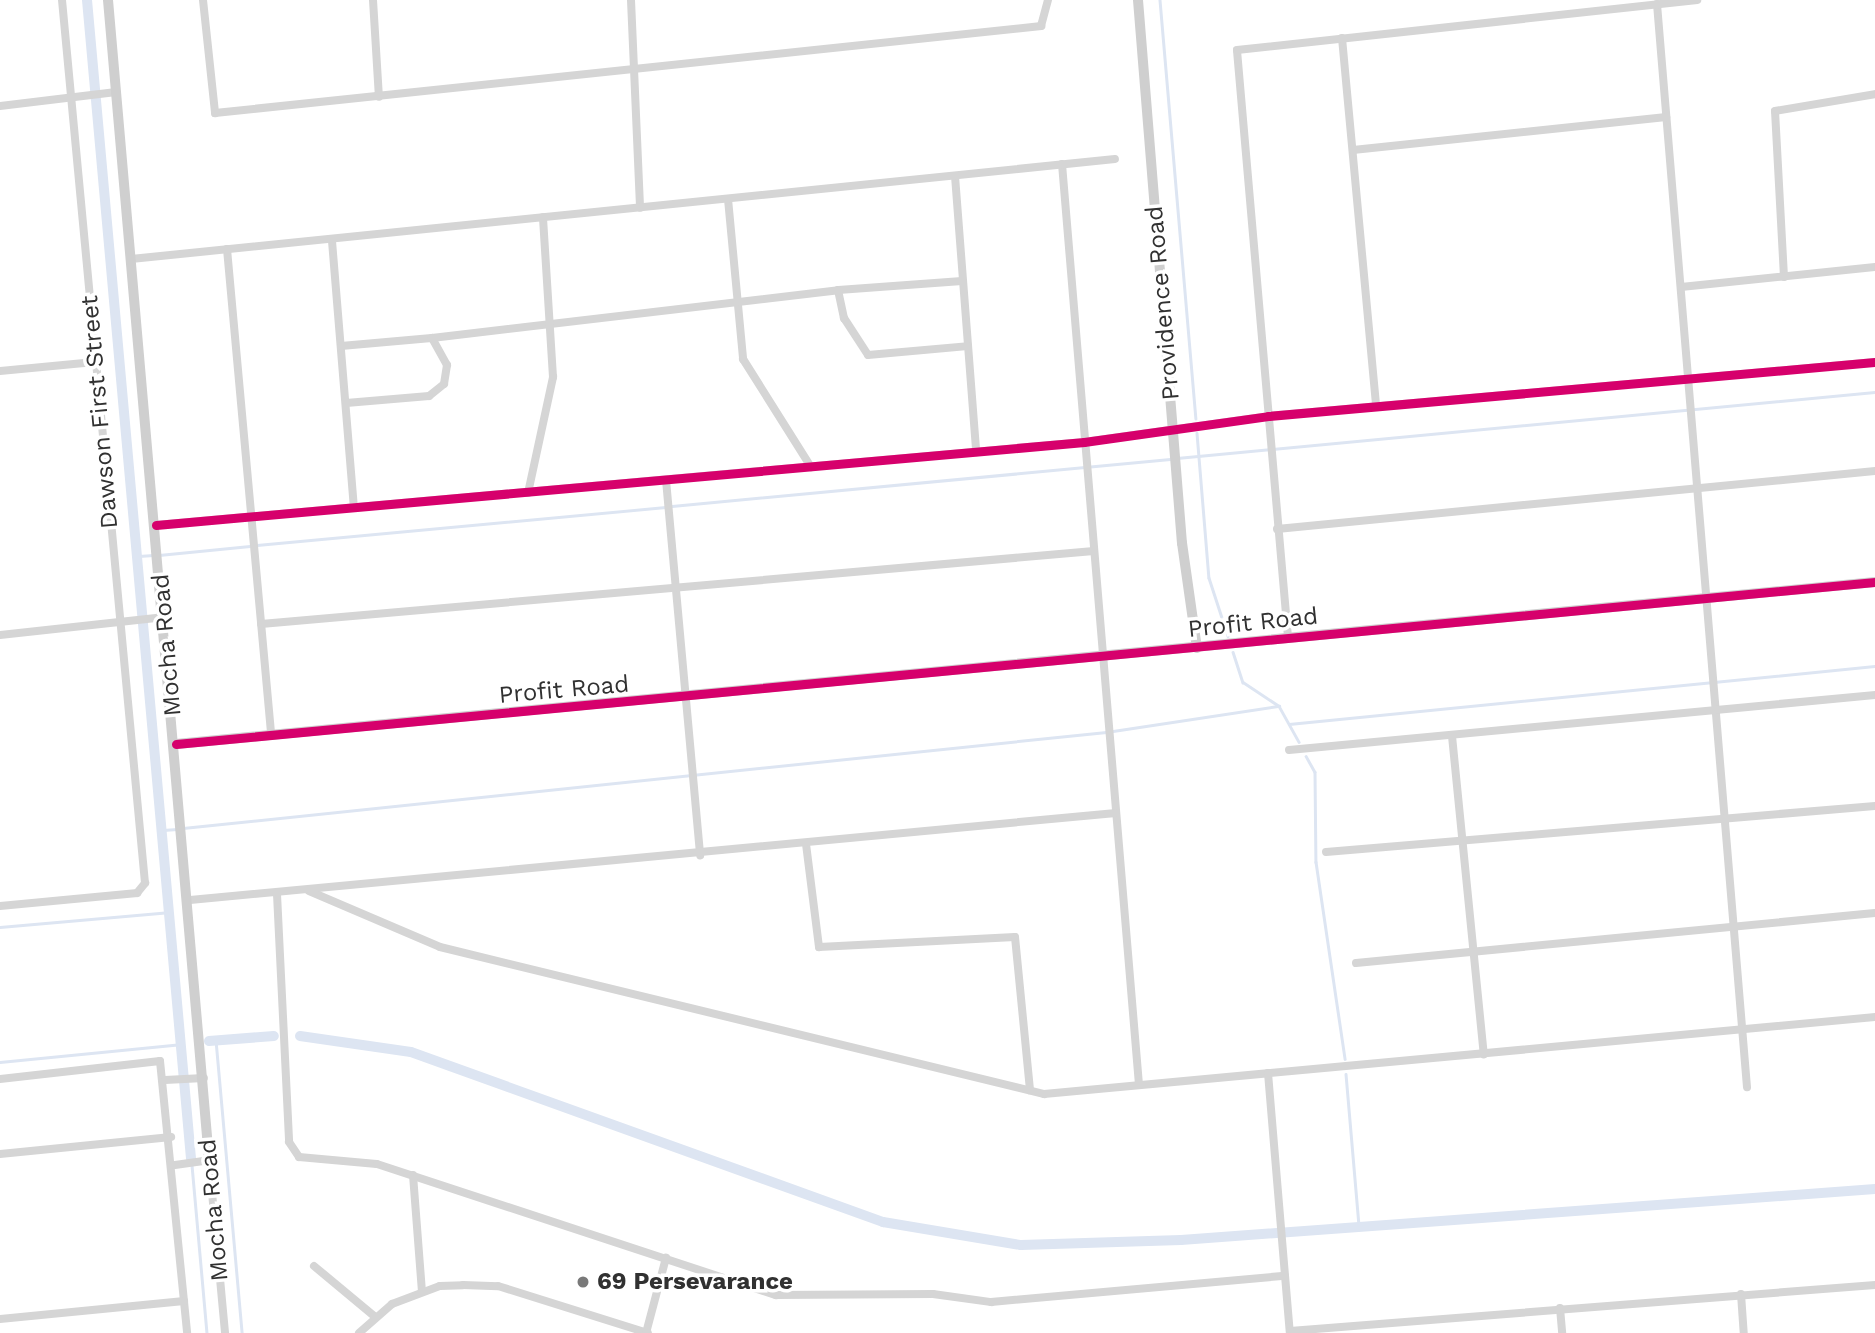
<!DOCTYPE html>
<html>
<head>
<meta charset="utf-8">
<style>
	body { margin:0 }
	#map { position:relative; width:1875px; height:1333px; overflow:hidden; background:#fff; font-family:"Work Sans",sans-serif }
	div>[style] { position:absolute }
	.stream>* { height:2.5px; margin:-1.25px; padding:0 1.25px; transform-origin:1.25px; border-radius:1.25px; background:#dde5f2 }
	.canal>* { height:10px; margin:-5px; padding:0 5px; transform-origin:5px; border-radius:5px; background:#dde5f2 }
	.street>* { height:8px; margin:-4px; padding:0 4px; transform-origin:4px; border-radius:4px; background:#d5d5d5 }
	.secondary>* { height:10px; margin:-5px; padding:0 5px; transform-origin:5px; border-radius:5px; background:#cfcfcf }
	.cycleway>* { height:9px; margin:-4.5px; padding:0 4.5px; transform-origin:4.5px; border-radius:4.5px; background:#d6006c }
	.dots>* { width:19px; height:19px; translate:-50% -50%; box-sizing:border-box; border:4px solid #fff; border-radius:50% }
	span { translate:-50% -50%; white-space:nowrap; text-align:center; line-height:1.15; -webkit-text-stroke:7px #fff; paint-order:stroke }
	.street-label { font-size:24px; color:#313131 }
	.poi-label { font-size:24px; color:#313131; font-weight:700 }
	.left { translate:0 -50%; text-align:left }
</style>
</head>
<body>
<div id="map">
	<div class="stream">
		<i style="left:1160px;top:0;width:420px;rotate:85.1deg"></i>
		<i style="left:1197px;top:433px;width:145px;rotate:85.3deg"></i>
		<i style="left:1209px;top:578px;width:61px;rotate:71.9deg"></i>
		<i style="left:1177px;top:458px;width:701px;rotate:-5.4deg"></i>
		<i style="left:672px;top:506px;width:500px;rotate:-5.39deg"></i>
		<i style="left:257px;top:545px;width:410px;rotate:-5.3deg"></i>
		<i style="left:159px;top:555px;width:91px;rotate:-5.6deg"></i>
		<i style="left:139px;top:556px;width:14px;rotate:-4deg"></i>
		<i style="left:1233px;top:652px;width:32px;rotate:72deg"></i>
		<i style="left:1243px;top:682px;width:43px;rotate:33.7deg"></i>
		<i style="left:1279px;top:706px;width:41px;rotate:60.9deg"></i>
		<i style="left:1289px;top:724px;width:589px;rotate:-5.65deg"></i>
		<i style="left:1113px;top:731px;width:168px;rotate:-8.6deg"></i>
		<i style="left:1306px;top:756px;width:18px;rotate:61deg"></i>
		<i style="left:1315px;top:772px;width:90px;rotate:89.4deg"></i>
		<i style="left:1316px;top:862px;width:199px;rotate:81.6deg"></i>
		<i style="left:183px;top:828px;width:928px;rotate:-5.94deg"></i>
		<i style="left:163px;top:830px;width:14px;rotate:-4deg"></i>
		<i style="left:0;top:927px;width:171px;rotate:-5deg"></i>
		<i style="left:216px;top:1040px;width:294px;rotate:84.9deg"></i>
		<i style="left:0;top:1062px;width:183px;rotate:-5.6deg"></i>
		<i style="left:1346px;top:1074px;width:154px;rotate:85.1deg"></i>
		<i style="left:192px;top:1165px;width:169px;rotate:84.9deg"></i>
	</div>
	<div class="canal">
		<i style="left:87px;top:0;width:1164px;rotate:84.87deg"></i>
		<i style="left:300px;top:1036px;width:112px;rotate:8.2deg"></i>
		<i style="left:411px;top:1052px;width:502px;rotate:19.81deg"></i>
		<i style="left:883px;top:1222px;width:140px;rotate:9.5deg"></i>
		<i style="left:1021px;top:1245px;width:160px;rotate:-1.8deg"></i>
		<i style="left:1181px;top:1240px;width:696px;rotate:-4.2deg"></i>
		<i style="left:209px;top:1041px;width:65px;rotate:-4.4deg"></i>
	</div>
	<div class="street">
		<i style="left:203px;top:0;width:114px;rotate:83.9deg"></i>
		<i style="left:215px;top:113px;width:831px;rotate:-6.01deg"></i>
		<i style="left:1041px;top:26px;width:27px;rotate:-75deg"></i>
		<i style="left:373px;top:0;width:97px;rotate:86.5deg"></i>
		<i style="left:631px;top:0;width:208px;rotate:87.5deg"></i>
		<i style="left:1657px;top:4px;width:1087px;rotate:85.25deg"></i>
		<i style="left:1342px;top:38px;width:369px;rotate:84.7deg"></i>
		<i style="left:0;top:106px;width:117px;rotate:-6.9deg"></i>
		<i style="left:1353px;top:150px;width:315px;rotate:-6deg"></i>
		<i style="left:1062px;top:164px;width:924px;rotate:85.22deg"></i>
		<i style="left:955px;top:176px;width:277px;rotate:85.6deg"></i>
		<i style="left:728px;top:199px;width:161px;rotate:84.6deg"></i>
		<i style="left:743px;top:359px;width:128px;rotate:57.8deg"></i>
		<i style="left:332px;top:241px;width:268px;rotate:85.3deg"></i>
		<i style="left:227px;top:249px;width:488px;rotate:84.8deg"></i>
		<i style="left:131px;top:259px;width:989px;rotate:-5.8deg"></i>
		<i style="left:1784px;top:277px;width:166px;rotate:-93.1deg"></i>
		<i style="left:1775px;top:111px;width:101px;rotate:-9.6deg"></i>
		<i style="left:962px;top:281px;width:124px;rotate:175.8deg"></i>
		<i style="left:838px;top:290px;width:29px;rotate:78deg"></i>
		<i style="left:844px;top:318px;width:44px;rotate:57deg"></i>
		<i style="left:868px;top:355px;width:100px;rotate:-5.1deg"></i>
		<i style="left:1681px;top:287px;width:195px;rotate:-5.9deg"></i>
		<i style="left:432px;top:338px;width:409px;rotate:-6.7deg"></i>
		<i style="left:341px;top:346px;width:91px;rotate:-5deg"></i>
		<i style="left:432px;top:338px;width:31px;rotate:61deg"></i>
		<i style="left:447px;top:365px;width:19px;rotate:99deg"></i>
		<i style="left:444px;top:384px;width:19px;rotate:141deg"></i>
		<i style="left:429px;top:396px;width:83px;rotate:175.2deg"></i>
		<i style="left:0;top:371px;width:95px;rotate:-5.4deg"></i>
		<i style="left:666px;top:480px;width:377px;rotate:84.8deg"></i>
		<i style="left:528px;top:493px;width:119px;rotate:-77.8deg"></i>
		<i style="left:553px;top:377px;width:160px;rotate:-93.6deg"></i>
		<i style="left:156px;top:525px;width:932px;rotate:-5.11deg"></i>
		<i style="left:1084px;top:442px;width:186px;rotate:-8deg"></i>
		<i style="left:1268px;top:416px;width:609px;rotate:-5.08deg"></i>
		<i style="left:1277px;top:529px;width:601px;rotate:-5.54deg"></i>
		<i style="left:261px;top:624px;width:836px;rotate:-5.01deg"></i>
		<i style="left:0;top:635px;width:166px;rotate:-6.2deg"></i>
		<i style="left:1288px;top:637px;width:589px;rotate:-94.97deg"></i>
		<i style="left:1237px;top:50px;width:463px;rotate:-6.2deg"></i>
		<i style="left:1452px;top:736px;width:320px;rotate:84.3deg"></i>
		<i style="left:1289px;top:750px;width:589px;rotate:-5.36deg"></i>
		<i style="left:806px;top:844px;width:104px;rotate:82.8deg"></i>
		<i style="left:819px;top:947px;width:196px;rotate:-2.9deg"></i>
		<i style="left:1015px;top:937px;width:154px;rotate:84.4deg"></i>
		<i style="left:1326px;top:852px;width:551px;rotate:-4.79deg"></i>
		<i style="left:309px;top:891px;width:142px;rotate:23.1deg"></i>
		<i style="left:440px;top:947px;width:622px;rotate:13.68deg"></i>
		<i style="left:1044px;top:1094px;width:835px;rotate:-5.29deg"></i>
		<i style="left:277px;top:894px;width:248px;rotate:87.2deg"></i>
		<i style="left:289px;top:1142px;width:18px;rotate:56deg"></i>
		<i style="left:299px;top:1157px;width:78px;rotate:5.1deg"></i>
		<i style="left:377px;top:1164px;width:420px;rotate:18.2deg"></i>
		<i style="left:776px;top:1295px;width:157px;rotate:-0.4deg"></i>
		<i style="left:933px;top:1294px;width:59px;rotate:7.9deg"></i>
		<i style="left:991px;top:1302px;width:295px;rotate:-5.1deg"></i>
		<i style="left:190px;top:900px;width:930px;rotate:-5.37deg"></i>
		<i style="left:0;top:906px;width:138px;rotate:-5.4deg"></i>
		<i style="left:137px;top:893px;width:13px;rotate:-51deg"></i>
		<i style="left:145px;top:883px;width:887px;rotate:-95.37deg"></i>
		<i style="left:1356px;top:963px;width:521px;rotate:-5.5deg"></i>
		<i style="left:1268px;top:1073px;width:261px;rotate:85.2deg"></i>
		<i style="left:0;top:1079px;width:161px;rotate:-6.4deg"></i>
		<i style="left:160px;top:1061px;width:273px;rotate:84.3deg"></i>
		<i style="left:165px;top:1080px;width:39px;rotate:-3deg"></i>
		<i style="left:0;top:1154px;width:172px;rotate:-5.7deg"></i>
		<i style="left:175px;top:1165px;width:34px;rotate:-8deg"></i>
		<i style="left:209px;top:1160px;width:174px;rotate:84.7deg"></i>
		<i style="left:413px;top:1175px;width:116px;rotate:85.6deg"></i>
		<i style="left:314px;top:1266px;width:78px;rotate:39.8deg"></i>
		<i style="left:1741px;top:1294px;width:39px;rotate:86deg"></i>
		<i style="left:1560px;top:1308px;width:25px;rotate:85deg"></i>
		<i style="left:0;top:1319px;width:185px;rotate:-5.6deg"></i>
		<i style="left:1290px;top:1331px;width:587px;rotate:-4.5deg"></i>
		<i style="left:359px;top:1333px;width:44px;rotate:-41.3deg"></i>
		<i style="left:392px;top:1304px;width:51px;rotate:-20.6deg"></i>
		<i style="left:440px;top:1286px;width:23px;rotate:-2deg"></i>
		<i style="left:463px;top:1285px;width:35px;rotate:2deg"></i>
		<i style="left:498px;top:1286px;width:157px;rotate:17.4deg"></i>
		<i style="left:646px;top:1333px;width:78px;rotate:-75.1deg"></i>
	</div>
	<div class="secondary">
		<i style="left:108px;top:0;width:1164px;rotate:85.02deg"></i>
		<i style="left:1138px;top:0;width:545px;rotate:85.37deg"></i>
		<i style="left:1182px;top:543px;width:106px;rotate:81.9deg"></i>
		<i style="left:176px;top:744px;width:1707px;rotate:-5.45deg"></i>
	</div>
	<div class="cycleway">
		<i style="left:156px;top:525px;width:932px;rotate:-5.11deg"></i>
		<i style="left:1084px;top:442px;width:186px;rotate:-8deg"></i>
		<i style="left:1268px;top:416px;width:609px;rotate:-5.08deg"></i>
		<i style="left:176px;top:744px;width:1707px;rotate:-5.45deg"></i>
	</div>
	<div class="dots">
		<i style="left:583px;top:1282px;background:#797979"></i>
	</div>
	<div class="street-label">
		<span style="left:1163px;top:303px;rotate:-95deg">Providence Road</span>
		<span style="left:100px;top:412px;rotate:-95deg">Dawson First Street</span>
		<span style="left:1253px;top:623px;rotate:-6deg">Profit Road</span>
		<span style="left:167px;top:645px;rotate:-95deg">Mocha Road</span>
		<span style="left:564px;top:690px;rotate:-5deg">Profit Road</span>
		<span style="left:214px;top:1210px;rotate:-95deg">Mocha Road</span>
	</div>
	<div class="poi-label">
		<span class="left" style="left:597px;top:1282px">69 Persevarance</span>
	</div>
</div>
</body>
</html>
